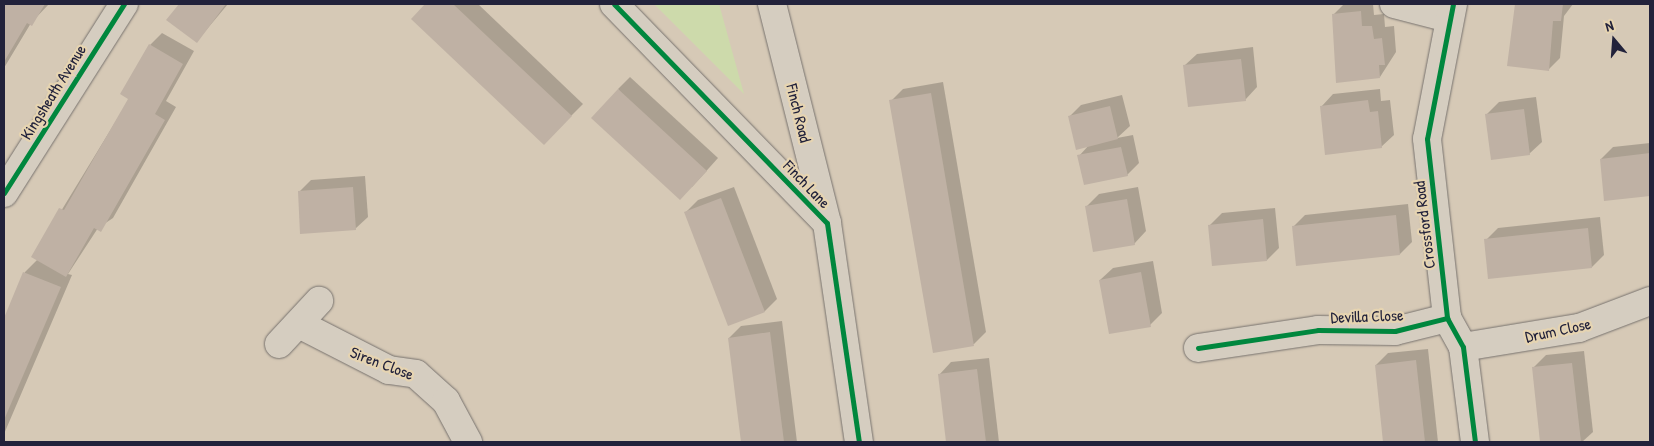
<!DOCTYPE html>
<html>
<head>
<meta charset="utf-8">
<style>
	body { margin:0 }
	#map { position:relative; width:1654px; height:446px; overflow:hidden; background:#d6c9b6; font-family:"Patrick Hand",sans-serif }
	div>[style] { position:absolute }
	.green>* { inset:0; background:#cddaab }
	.shadow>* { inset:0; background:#0003 }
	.building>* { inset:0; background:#bfb1a4 }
	.roads { filter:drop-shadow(0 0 1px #77726e) drop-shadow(0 0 1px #77726e) }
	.minor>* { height:28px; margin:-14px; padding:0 14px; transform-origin:14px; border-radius:14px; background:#d5cdc0 }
	.tertiary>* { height:28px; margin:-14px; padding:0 14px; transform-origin:14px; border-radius:14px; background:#d5cdc0 }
	.cycleway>* { height:5px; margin:-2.5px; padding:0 2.5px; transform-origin:2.5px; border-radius:2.5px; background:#00873e }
	span { translate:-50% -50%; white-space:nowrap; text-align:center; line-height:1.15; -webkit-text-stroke:4.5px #e6d4b1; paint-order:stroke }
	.street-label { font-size:16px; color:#22223b }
	.frame { position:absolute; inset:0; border:5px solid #22223b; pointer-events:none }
	.north { position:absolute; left:1589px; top:15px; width:50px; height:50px; -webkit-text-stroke:4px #e6d4b1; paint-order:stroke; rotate:342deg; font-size:14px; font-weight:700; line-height:20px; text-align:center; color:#22223b }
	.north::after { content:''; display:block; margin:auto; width:18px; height:22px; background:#22223b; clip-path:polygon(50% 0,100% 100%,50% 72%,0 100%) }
</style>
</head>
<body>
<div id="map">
	<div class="green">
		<i style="clip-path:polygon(654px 4px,719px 4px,744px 94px)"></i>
	</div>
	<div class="shadow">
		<i style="clip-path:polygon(4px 4px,49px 4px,31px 23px,4px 68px)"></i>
		<i style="clip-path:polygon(180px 4px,228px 4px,197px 41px,168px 20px)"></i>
		<i style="clip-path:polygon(427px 4px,478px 4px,583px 104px,544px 143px,413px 19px)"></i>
		<i style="clip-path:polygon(1344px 4px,1373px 4px,1374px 15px,1384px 14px,1385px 27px,1394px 26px,1396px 52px,1380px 77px,1334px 14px)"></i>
		<i style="clip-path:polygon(1516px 4px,1573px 4px,1564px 16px,1560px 58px,1548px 70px,1509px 65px)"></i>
		<i style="clip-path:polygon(162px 33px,194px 51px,166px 101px,176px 107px,113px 218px,98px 228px,68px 274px,72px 275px,4px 434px,4px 321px,25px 272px,38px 259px,33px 257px,130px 98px,150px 45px)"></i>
		<i style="clip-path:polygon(1253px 47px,1257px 87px,1245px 100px,1184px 66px,1197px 54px)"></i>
		<i style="clip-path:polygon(630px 77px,718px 158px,692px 187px,618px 89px)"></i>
		<i style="clip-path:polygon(943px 82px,986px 332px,974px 344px,934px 352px,891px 101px,903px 89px)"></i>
		<i style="clip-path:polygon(1380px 89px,1381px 101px,1390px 100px,1394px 135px,1381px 147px,1321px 107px,1333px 94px)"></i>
		<i style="clip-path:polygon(1122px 95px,1130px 126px,1117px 138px,1133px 135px,1139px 163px,1127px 175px,1079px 156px,1089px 145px,1069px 117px,1081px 105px)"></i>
		<i style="clip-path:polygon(1536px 97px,1542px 142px,1529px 154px,1487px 114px,1499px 102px)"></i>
		<i style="clip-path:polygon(1650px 143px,1650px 195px,1605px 200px,1601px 159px,1613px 147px)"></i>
		<i style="clip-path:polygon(365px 176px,368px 217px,355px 229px,299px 192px,311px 180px)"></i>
		<i style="clip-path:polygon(734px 187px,777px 299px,765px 311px,729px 324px,686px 212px,698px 200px)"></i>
		<i style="clip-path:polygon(1138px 187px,1146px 231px,1134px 244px,1087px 206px,1099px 194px)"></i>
		<i style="clip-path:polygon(1408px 204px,1412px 242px,1400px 254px,1293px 227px,1305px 215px)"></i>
		<i style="clip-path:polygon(1275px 208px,1279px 248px,1267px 260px,1210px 225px,1222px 213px)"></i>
		<i style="clip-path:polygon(1600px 217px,1604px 255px,1592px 267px,1486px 240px,1498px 228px)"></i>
		<i style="clip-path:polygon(1153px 261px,1162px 313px,1150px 325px,1100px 280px,1113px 268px)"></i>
		<i style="clip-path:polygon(782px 321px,797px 442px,742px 442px,729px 338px,741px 326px)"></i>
		<i style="clip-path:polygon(1428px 349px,1438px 442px,1384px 442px,1376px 365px,1388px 353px)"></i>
		<i style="clip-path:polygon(1584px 351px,1593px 432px,1582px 442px,1542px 442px,1534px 367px,1546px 355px)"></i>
		<i style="clip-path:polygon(989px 358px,999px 442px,947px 442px,939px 375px,951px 362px)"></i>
	</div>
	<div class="building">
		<i style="clip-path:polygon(4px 4px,45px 4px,32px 26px,27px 23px,4px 62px)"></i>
		<i style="clip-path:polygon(179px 4px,226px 4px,197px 43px,166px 20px)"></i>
		<i style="clip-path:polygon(425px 4px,453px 4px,572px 116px,544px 145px,411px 19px)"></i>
		<i style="clip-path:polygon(1515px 4px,1563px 4px,1561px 21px,1553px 21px,1549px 71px,1507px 66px)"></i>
		<i style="clip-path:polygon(1361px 11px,1362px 26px,1372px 26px,1374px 39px,1382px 38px,1385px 65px,1379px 65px,1380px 78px,1336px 83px,1332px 14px)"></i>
		<i style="clip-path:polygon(149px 44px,183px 64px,155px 114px,165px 120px,101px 232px,94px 228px,66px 277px,31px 257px,59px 208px,64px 210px,128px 99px,120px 94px)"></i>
		<i style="clip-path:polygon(1241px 59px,1246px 101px,1188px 107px,1183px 65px)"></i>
		<i style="clip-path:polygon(618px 89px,707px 171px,680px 200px,591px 118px)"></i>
		<i style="clip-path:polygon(931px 93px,974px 346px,933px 353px,889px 100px)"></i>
		<i style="clip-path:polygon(1368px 100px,1370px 112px,1378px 111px,1382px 148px,1325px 155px,1320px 106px)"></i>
		<i style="clip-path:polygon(1110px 106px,1118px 139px,1076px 150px,1068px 116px)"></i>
		<i style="clip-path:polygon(1524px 109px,1530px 155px,1491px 160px,1485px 114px)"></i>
		<i style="clip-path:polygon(1121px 147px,1128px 176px,1084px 185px,1077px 155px)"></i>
		<i style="clip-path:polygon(1650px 153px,1650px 196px,1604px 201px,1600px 159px)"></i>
		<i style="clip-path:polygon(353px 187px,356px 230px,300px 234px,298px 191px)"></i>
		<i style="clip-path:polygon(721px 198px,765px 312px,728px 326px,684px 212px)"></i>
		<i style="clip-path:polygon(1127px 199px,1135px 245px,1093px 252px,1085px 206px)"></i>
		<i style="clip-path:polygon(1396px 215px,1400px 255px,1296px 266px,1292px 226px)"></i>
		<i style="clip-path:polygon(1263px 219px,1267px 261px,1212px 266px,1208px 225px)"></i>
		<i style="clip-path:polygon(1588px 228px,1592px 268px,1488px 279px,1484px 239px)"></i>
		<i style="clip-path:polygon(23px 272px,61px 287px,4px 420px,4px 318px)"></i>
		<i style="clip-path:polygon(1141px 272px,1151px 327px,1109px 334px,1099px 280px)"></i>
		<i style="clip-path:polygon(770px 332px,784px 442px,741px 442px,728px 338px)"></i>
		<i style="clip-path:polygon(1416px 360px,1425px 442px,1383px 442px,1375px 365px)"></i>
		<i style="clip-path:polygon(1572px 363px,1581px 442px,1540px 442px,1532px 367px)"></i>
		<i style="clip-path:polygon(977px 369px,986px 442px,946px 442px,938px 374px)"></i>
	</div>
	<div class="roads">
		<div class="minor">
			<i style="left:614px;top:4px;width:305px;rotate:45.8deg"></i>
			<i style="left:1394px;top:4px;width:56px;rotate:14.5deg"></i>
			<i style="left:1453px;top:4px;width:137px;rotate:100.9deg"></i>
			<i style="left:1427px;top:139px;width:180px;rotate:83.6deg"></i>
			<i style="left:1447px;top:318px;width:33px;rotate:61deg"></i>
			<i style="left:1463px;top:347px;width:96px;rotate:82.8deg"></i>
			<i style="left:4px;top:193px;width:224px;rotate:-57.6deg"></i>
			<i style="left:299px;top:324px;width:101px;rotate:27.1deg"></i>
			<i style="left:389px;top:370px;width:27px;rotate:8deg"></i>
			<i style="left:416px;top:374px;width:40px;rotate:42deg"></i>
			<i style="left:446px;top:401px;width:47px;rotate:61.8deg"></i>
			<i style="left:279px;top:344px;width:59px;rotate:-47.1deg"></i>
			<i style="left:1463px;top:347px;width:118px;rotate:-9.3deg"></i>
			<i style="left:1579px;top:328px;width:76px;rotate:-20.8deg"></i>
			<i style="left:1198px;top:348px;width:121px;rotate:-8.5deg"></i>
			<i style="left:1318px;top:330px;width:77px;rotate:0.7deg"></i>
			<i style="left:1395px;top:331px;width:54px;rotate:-14deg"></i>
		</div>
		<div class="tertiary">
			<i style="left:772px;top:4px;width:226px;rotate:75.9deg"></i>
			<i style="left:827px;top:223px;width:221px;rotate:81.7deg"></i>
		</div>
	</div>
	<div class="cycleway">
		<i style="left:614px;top:4px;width:305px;rotate:45.8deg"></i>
		<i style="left:827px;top:223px;width:221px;rotate:81.7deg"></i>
		<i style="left:1453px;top:4px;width:137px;rotate:100.9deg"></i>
		<i style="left:1427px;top:139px;width:180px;rotate:83.6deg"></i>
		<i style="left:1447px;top:318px;width:33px;rotate:61deg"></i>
		<i style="left:1463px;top:347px;width:96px;rotate:82.8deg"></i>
		<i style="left:4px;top:193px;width:224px;rotate:-57.6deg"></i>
		<i style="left:1198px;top:348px;width:121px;rotate:-8.5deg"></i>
		<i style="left:1318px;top:330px;width:77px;rotate:0.7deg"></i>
		<i style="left:1395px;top:331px;width:54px;rotate:-14deg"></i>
	</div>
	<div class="street-label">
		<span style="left:53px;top:92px;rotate:-58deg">Kingsheath Avenue</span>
		<span style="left:799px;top:113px;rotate:76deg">Finch Road</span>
		<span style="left:807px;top:184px;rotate:46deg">Finch Lane</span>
		<span style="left:1424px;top:225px;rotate:-97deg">Crossford Road</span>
		<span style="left:1367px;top:316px;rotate:-2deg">Devilla Close</span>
		<span style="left:1558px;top:330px;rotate:-12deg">Drum Close</span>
		<span style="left:382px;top:363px;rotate:21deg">Siren Close</span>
	</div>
	<div class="frame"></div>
	<div class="north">N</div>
</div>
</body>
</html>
